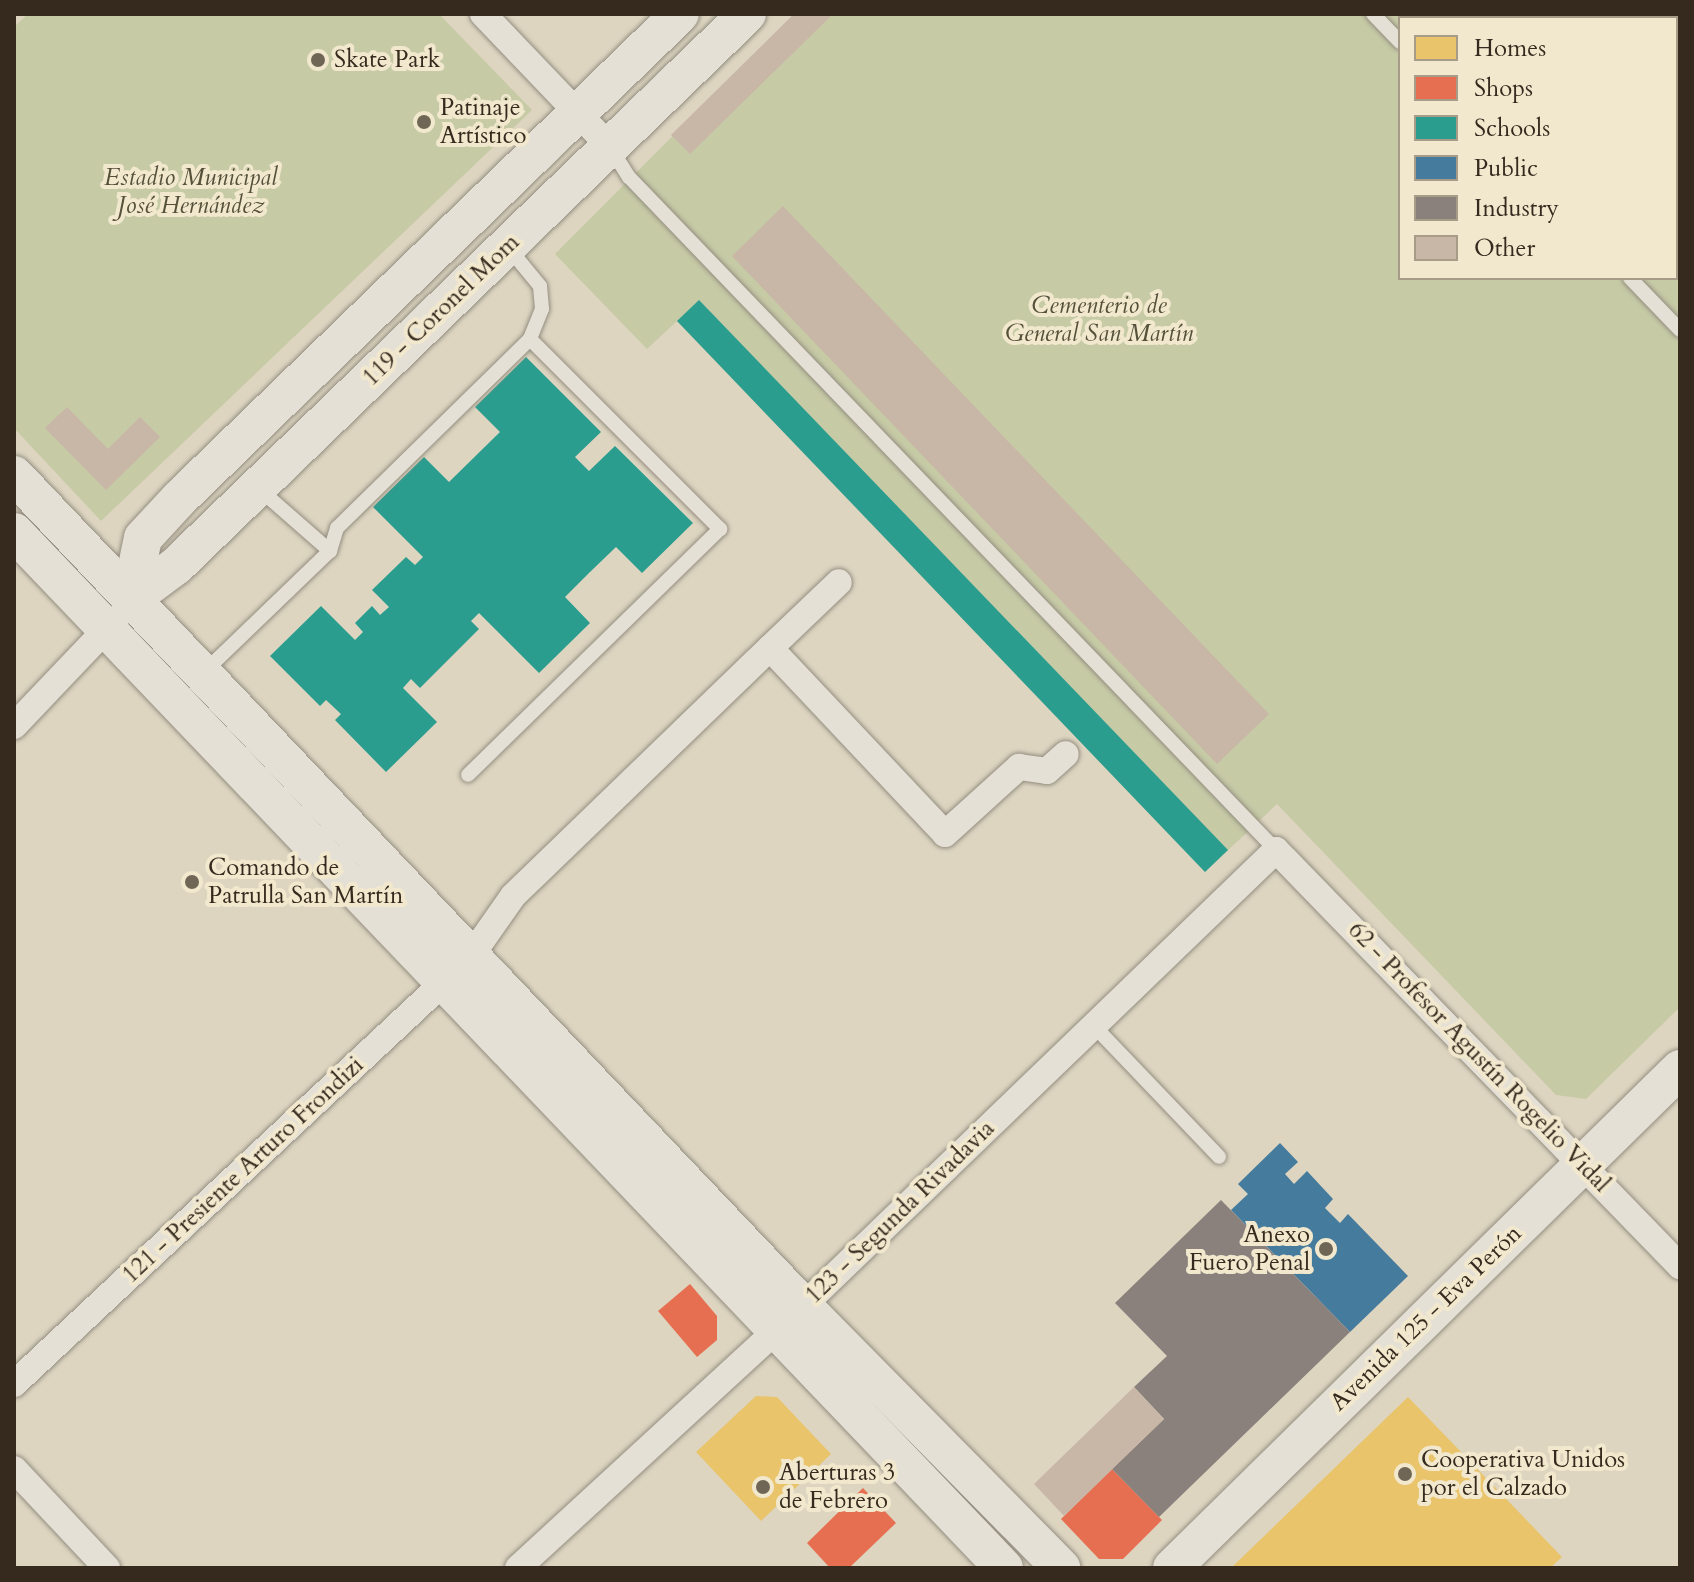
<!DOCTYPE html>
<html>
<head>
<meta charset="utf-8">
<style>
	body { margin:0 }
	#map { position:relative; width:1694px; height:1582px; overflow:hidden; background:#ddd5c0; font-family:Cardo,serif }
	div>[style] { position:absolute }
	.green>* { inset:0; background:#c6caa5 }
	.homes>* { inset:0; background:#e9c46a }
	.shops>* { inset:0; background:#e76f51 }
	.schools>* { inset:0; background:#2a9d8f }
	.public>* { inset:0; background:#457b9d }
	.industry>* { inset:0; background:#8a817c }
	.building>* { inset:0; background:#c8b7a7 }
	.roads { filter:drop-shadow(0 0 2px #948e81) drop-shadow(0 0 2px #948e81) }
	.lane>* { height:14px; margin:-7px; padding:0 7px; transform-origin:7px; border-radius:7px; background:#e5e0d5 }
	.street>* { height:26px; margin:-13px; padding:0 13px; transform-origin:13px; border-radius:13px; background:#e5e0d5 }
	.secondary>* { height:38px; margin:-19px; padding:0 19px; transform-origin:19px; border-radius:19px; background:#e5e0d5 }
	.dots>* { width:22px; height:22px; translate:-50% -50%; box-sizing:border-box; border:4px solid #f1e8ce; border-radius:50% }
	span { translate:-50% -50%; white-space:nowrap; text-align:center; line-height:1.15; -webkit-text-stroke:8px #f1e8ce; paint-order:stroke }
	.poi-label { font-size:24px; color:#352a1d }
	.left { translate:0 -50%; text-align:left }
	.right { translate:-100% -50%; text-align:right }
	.park-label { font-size:24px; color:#55503a; font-style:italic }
	.street-label { font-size:24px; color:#352a1d }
	.frame { position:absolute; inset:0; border:16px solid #352a1d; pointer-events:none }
	.legend { position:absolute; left:1398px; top:16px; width:280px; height:264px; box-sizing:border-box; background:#f1e8ce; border:2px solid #a69c87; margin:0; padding:10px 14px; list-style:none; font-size:24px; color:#352a1d }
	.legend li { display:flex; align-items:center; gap:16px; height:40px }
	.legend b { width:40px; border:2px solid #a69c87 }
</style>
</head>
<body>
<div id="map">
	<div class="green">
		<i style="clip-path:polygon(28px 14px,439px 14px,532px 110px,101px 521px,14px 428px,14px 27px)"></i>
		<i style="clip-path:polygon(evenodd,794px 14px,1680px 14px,1680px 1007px,1586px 1099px,1556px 1095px,1277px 804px,1205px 872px,677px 321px,647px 349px,555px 254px,794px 14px,1400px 18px,1676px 18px,1676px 278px,1400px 278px,1400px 18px)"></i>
	</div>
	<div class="homes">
		<i style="clip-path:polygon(756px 1396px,777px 1397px,831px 1454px,761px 1521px,696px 1452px)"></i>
		<i style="clip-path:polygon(1408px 1397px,1562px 1557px,1550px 1568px,1231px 1568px)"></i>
	</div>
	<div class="shops">
		<i style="clip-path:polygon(690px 1284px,717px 1316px,717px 1340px,697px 1357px,658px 1311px)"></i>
		<i style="clip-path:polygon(1112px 1469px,1162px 1520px,1123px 1559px,1099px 1559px,1061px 1519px)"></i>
		<i style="clip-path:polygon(863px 1488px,896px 1523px,849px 1568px,830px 1568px,807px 1543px)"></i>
	</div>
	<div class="schools">
		<i style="clip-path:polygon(699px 300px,1228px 850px,1205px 872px,677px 321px)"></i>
		<i style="clip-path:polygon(526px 357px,601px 432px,575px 457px,589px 471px,615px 446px,693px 523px,642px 573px,616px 547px,590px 572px,565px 597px,590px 623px,539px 673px,479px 613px,471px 621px,479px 629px,420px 688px,411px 679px,403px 688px,437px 722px,386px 772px,335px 720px,341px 714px,326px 700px,320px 706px,270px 656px,321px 606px,355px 640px,363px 632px,355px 623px,372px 606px,380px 615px,389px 607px,372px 590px,406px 557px,415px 565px,423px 557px,373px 507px,424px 457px,449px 482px,500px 432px,475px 407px)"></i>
	</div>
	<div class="public">
		<i style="clip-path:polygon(1280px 1143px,1298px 1162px,1285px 1174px,1294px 1184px,1307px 1171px,1333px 1199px,1325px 1208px,1340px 1223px,1348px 1214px,1408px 1276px,1350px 1332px,1231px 1210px,1248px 1194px,1238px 1184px)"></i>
	</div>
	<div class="industry">
		<i style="clip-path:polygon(1221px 1200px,1350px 1332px,1159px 1517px,1112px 1469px,1164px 1419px,1134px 1387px,1167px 1356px,1115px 1303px)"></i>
	</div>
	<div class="building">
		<i style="clip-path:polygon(794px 14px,833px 14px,690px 154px,671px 135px)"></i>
		<i style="clip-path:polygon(783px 206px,1269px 714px,1217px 764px,732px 256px)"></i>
		<i style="clip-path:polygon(67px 407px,108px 449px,140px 417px,160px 437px,106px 490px,45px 428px)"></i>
		<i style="clip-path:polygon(1134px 1387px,1164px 1419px,1064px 1516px,1034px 1484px)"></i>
	</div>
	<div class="roads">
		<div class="lane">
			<i style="left:1373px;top:14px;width:39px;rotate:46deg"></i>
			<i style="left:610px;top:147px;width:36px;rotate:58deg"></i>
			<i style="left:629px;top:177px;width:934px;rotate:46.13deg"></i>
			<i style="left:507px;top:246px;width:52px;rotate:50.5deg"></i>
			<i style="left:540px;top:286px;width:23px;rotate:85deg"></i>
			<i style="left:542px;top:309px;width:32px;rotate:112deg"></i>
			<i style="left:1630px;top:278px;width:72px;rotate:46.1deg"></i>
			<i style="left:258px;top:488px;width:96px;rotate:41.2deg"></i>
			<i style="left:202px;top:674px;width:178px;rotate:-43.9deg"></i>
			<i style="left:330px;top:551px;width:24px;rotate:-73deg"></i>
			<i style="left:337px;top:528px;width:270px;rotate:-44.4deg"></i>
			<i style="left:530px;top:339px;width:269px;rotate:45deg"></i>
			<i style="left:720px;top:529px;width:352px;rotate:135.7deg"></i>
			<i style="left:1094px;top:1026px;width:181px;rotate:46.3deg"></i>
		</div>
		<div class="street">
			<i style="left:483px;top:14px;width:184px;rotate:46.3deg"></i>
			<i style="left:770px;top:648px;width:95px;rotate:-43.7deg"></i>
			<i style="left:14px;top:726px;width:148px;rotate:-46.4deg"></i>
			<i style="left:14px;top:1384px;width:587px;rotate:-43.07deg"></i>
			<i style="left:443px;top:983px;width:39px;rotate:-44deg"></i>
			<i style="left:471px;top:956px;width:73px;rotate:-55deg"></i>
			<i style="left:513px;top:896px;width:357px;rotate:-44deg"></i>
			<i style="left:770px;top:648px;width:255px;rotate:46.7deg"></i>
			<i style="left:945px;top:834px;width:100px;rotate:-42.2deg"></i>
			<i style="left:1019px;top:767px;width:28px;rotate:8deg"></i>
			<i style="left:1047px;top:771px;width:25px;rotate:-42deg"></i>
			<i style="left:14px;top:1469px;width:136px;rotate:46.8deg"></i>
			<i style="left:518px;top:1568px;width:387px;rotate:-42.6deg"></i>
			<i style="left:803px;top:1306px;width:657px;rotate:-43.95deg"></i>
			<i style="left:1276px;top:850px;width:580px;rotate:45.84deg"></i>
		</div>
		<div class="secondary">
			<i style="left:14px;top:475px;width:1146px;rotate:46.49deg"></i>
			<i style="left:803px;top:1306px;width:368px;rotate:45.4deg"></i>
			<i style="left:14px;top:532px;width:1433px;rotate:46.3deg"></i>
			<i style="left:130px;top:600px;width:57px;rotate:-36.5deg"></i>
			<i style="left:176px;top:566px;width:794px;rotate:-44.03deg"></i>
			<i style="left:130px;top:600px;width:63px;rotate:-78.2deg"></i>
			<i style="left:143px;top:538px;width:56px;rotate:-47.2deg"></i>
			<i style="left:181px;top:497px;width:694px;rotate:-44.07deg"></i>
			<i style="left:1172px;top:1568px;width:712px;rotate:-44.49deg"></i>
		</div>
	</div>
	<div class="dots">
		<i style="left:318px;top:60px;background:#706656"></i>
		<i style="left:424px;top:122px;background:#706656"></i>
		<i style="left:192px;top:882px;background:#706656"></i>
		<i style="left:1326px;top:1249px;background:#706656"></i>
		<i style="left:1405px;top:1474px;background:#706656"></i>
		<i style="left:763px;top:1487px;background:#706656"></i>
	</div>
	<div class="poi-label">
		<span class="left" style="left:334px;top:60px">Skate Park</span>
		<span class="left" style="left:440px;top:122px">Patinaje<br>Artístico</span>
		<span class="left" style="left:208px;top:882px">Comando de<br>Patrulla San Martín</span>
		<span class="right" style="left:1310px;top:1249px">Anexo<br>Fuero Penal</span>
		<span class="left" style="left:1421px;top:1474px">Cooperativa Unidos<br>por el Calzado</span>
		<span class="left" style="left:779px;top:1487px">Aberturas 3<br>de Febrero</span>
	</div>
	<div class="park-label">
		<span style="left:191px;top:192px">Estadio Municipal<br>José Hernández</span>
		<span style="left:1099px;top:320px">Cementerio de<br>General San Martín</span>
	</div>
	<div class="street-label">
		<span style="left:441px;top:310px;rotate:-44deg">119 - Coronel Mom</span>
		<span style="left:1479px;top:1057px;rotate:46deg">62 - Profesor Agustín Rogelio Vidal</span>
		<span style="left:243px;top:1170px;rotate:-43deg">121 - Presiente Arturo Frondizi</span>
		<span style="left:900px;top:1212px;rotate:-44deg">123 - Segunda Rivadavia</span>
		<span style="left:1426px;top:1318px;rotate:-44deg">Avenida 125 - Eva Perón</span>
	</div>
	<div class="frame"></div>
	<ul class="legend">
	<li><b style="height:22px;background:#e9c46a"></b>Homes</li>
	<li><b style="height:22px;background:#e76f51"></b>Shops</li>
	<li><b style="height:22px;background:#2a9d8f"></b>Schools</li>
	<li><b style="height:22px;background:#457b9d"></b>Public</li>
	<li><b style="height:22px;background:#8a817c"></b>Industry</li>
	<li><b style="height:22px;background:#c8b7a7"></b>Other</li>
	</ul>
</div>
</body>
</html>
